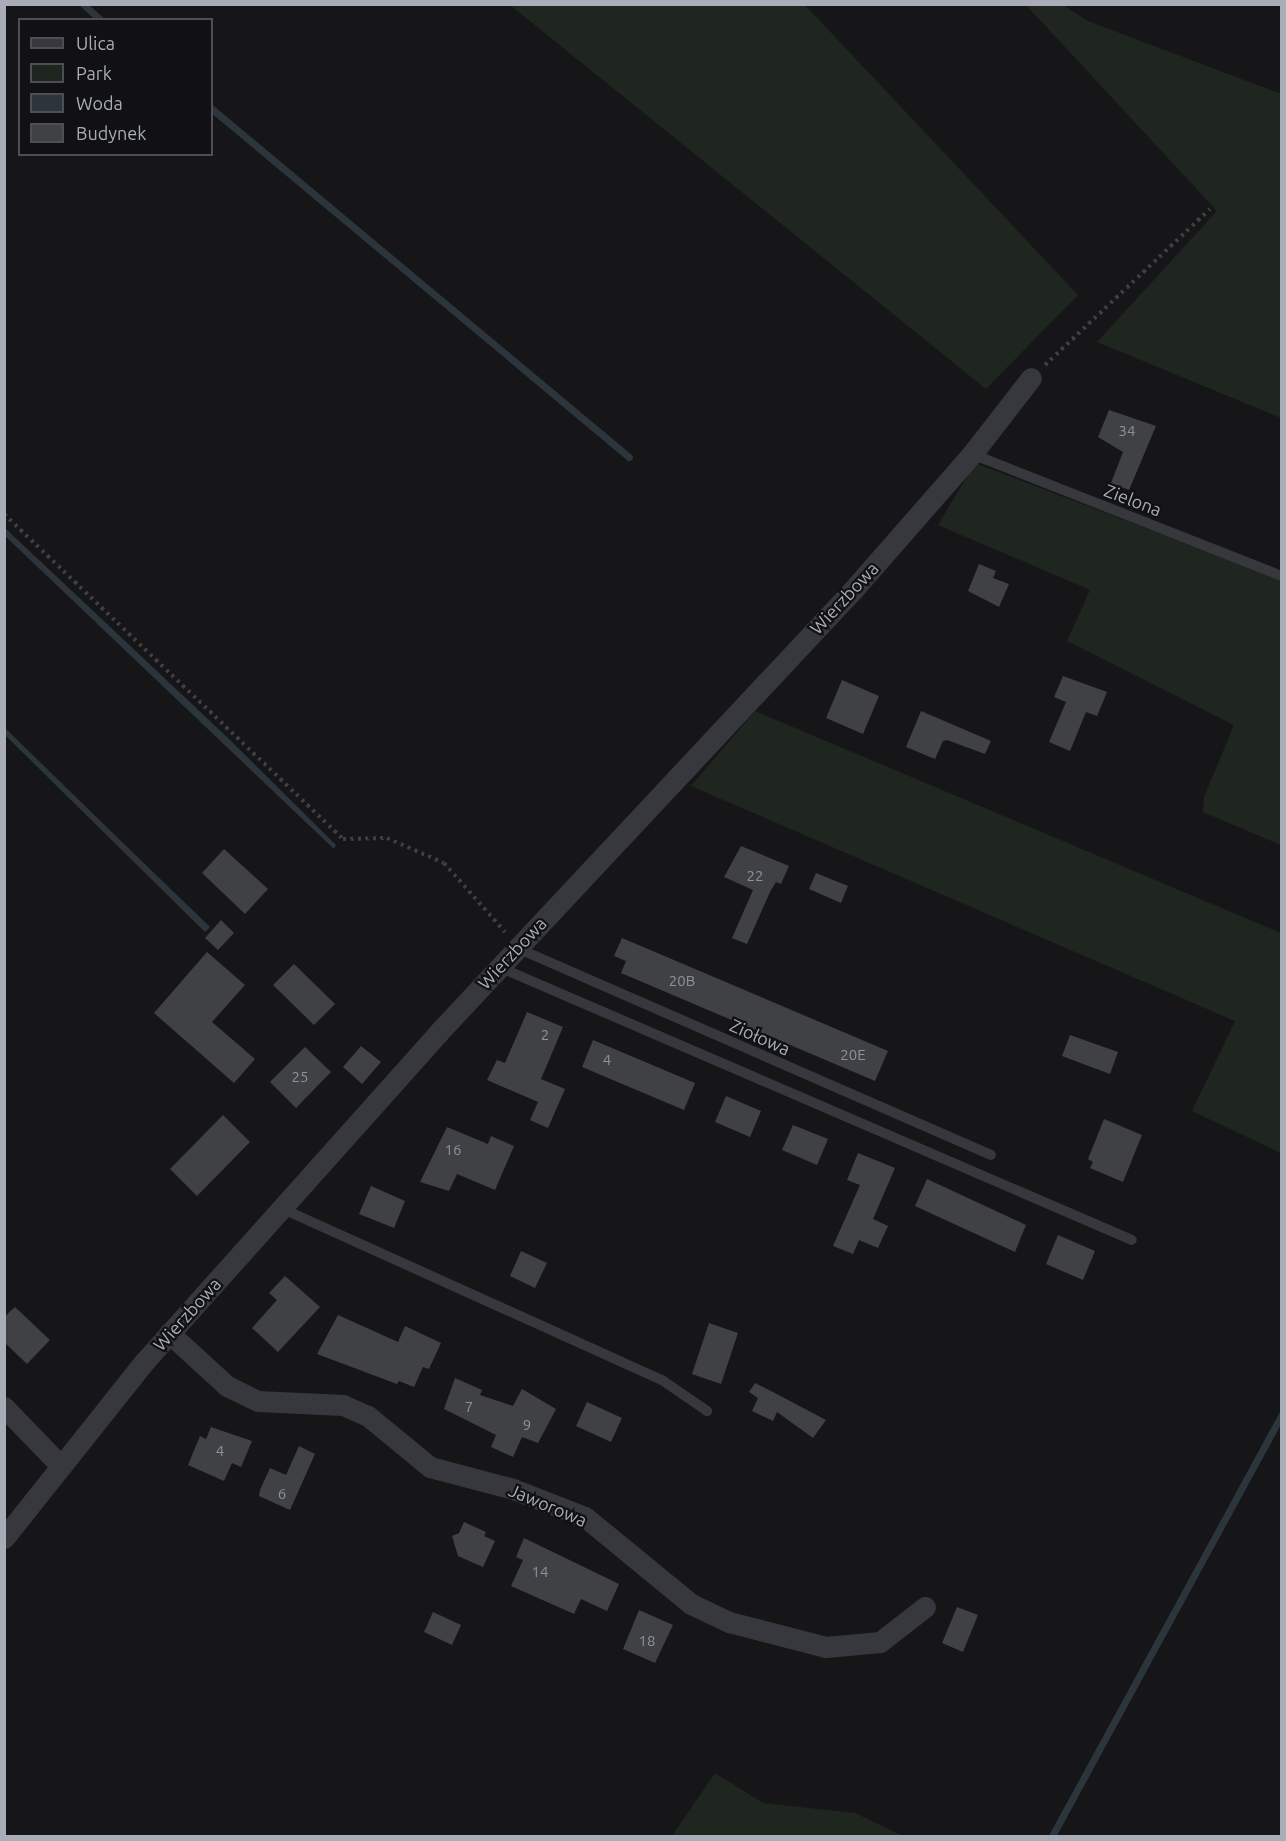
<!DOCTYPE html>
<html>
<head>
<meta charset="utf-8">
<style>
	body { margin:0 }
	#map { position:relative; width:1286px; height:1841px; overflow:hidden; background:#161618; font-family:Ubuntu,sans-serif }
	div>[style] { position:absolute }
	.green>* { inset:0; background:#1e261f }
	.water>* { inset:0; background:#2c353c }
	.stream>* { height:7px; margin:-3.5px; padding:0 3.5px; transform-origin:3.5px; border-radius:3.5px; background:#2c353c }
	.building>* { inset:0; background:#404145 }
	.path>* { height:4px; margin-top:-2px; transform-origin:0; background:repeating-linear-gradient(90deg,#3d3f44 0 3px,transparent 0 7.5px) }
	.lane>* { height:10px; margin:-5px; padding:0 5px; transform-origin:5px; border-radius:5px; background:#37383d }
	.street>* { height:21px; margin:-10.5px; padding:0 10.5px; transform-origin:10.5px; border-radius:10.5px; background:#37383d }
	span { translate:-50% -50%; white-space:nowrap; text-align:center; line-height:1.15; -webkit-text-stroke:4.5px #111113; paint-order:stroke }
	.number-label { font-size:15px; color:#8e929b }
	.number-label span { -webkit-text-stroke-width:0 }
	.street-label { font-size:18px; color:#a8adb8 }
	.frame { position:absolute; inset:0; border:6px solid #a8adb8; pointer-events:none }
	.legend { position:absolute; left:18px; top:18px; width:195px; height:138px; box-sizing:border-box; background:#111113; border:2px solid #4d4f55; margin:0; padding:8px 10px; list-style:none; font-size:18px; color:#a8adb8 }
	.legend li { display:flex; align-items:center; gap:12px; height:30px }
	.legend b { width:30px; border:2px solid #4d4f55 }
</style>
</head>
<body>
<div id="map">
	<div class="green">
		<i style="clip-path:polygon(510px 5px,805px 5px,1078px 295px,986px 389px)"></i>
		<i style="clip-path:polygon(1026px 5px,1063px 5px,1088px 21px,1281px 94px,1281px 418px,1097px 342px,1217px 211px)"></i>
		<i style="clip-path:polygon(975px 463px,1281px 580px,1281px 845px,1203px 812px,1204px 797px,1234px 725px,1067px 641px,1090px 590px,938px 525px)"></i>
		<i style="clip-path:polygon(755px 711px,1281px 933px,1281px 1153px,1192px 1111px,1235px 1021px,691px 786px)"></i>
		<i style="clip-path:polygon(715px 1773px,763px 1803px,855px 1813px,903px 1836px,672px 1836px)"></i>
	</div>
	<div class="water">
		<i style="clip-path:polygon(5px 528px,227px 737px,336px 845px,334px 849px,5px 536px)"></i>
		<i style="clip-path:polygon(5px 728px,122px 842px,210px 927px,205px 932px,5px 735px)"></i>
	</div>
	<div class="stream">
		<i style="left:83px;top:4px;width:24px;rotate:42deg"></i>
		<i style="left:212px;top:109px;width:543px;rotate:39.85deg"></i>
		<i style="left:1052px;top:1836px;width:481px;rotate:-61.4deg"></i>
	</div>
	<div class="building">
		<i style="clip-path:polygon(1109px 410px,1156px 426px,1129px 490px,1111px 483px,1123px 452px,1098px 437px)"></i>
		<i style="clip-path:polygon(979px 564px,996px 571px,993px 578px,1009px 584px,999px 607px,968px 591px)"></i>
		<i style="clip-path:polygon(1063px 676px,1107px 692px,1097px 716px,1086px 712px,1070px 751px,1049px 742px,1066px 702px,1054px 697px)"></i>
		<i style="clip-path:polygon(842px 680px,879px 696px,863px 734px,826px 718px)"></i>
		<i style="clip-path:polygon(921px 711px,991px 741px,985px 754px,947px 740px,943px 741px,935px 759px,906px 747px)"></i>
		<i style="clip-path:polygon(741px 846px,789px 866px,781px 884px,776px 882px,770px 892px,747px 944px,732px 938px,753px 890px,724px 877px)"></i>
		<i style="clip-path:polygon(224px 849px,268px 889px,245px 914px,202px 873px)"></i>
		<i style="clip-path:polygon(816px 873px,848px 886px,841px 903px,809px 889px)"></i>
		<i style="clip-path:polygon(221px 920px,234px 933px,218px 950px,205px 938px)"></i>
		<i style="clip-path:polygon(622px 938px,888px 1051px,875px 1081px,621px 973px,626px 961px,614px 956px)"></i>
		<i style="clip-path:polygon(207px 952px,245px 985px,212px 1022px,255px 1059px,234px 1083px,154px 1013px)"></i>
		<i style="clip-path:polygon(294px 964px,335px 1004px,314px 1025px,273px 985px)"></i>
		<i style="clip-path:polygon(527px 1012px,563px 1027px,541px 1079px,565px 1089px,548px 1128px,530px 1120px,538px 1102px,487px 1080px,497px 1060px,505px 1063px)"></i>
		<i style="clip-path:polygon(1070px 1035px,1118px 1052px,1110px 1074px,1062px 1056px)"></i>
		<i style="clip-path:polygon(593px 1040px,695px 1083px,684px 1110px,582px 1067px)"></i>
		<i style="clip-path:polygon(361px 1046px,381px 1062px,362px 1084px,343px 1067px)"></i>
		<i style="clip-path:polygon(305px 1047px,331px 1072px,296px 1108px,270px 1082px)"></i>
		<i style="clip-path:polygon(726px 1096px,761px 1111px,750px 1137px,715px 1122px)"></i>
		<i style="clip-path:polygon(223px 1115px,250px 1142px,197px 1196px,170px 1169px)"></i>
		<i style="clip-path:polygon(1104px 1119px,1142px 1135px,1123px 1182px,1090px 1168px,1093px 1162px,1088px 1159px)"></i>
		<i style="clip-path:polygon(793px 1125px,828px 1139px,817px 1165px,782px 1150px)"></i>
		<i style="clip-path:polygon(447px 1127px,488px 1144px,491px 1136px,514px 1146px,495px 1190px,457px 1174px,449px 1191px,420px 1182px)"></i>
		<i style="clip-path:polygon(858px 1153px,895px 1168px,873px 1219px,888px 1226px,878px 1248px,859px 1240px,853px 1254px,833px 1246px,860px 1185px,847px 1180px)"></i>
		<i style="clip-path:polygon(927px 1179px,1026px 1225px,1015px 1252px,915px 1206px)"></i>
		<i style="clip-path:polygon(371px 1186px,405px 1201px,394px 1228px,359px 1214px)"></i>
		<i style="clip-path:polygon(1058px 1235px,1095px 1251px,1083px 1280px,1046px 1264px)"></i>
		<i style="clip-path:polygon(521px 1251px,547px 1263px,535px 1288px,510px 1276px)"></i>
		<i style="clip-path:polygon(285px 1276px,320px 1307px,278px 1352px,252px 1328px,277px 1300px,269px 1293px)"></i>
		<i style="clip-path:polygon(15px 1307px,50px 1340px,27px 1364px,4px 1342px,4px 1317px)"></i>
		<i style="clip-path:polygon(338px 1315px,398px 1342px,405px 1326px,441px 1343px,429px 1369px,423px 1367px,414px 1387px,399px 1381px,397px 1384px,317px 1354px)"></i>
		<i style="clip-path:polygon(709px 1323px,738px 1333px,721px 1384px,692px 1374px)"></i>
		<i style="clip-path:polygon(455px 1378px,482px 1390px,480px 1395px,513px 1406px,522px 1389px,556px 1409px,538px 1443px,522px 1437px,513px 1457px,491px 1447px,496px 1435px,444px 1409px)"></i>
		<i style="clip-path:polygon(755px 1383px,771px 1391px,826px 1420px,813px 1438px,777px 1412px,773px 1421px,752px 1411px,758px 1398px,749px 1392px)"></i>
		<i style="clip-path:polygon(587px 1402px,622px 1418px,611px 1442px,576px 1426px)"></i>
		<i style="clip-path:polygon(211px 1427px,252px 1441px,241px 1467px,232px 1463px,224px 1481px,188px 1465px,200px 1436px,206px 1439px)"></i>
		<i style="clip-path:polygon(299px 1446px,315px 1454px,290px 1510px,259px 1496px,260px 1490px,270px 1468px,286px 1475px)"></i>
		<i style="clip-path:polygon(464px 1522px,486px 1532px,484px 1536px,495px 1541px,483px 1567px,458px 1556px,452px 1536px,459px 1533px)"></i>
		<i style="clip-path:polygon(524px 1538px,619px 1584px,607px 1611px,581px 1599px,574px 1614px,511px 1586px,523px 1560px,516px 1557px)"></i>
		<i style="clip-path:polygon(957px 1607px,978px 1615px,963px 1652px,942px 1643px)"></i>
		<i style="clip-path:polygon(639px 1610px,673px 1625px,655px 1663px,623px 1649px)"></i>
		<i style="clip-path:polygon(433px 1612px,461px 1625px,452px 1645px,424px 1632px)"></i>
	</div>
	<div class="path">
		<i style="left:1045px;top:365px;width:227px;rotate:-43.4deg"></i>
		<i style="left:4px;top:514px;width:470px;rotate:43.8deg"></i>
		<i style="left:343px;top:839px;width:44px;rotate:-1.3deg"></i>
		<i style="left:387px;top:838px;width:62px;rotate:23.7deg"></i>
		<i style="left:444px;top:863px;width:92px;rotate:48.5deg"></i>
	</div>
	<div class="lane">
		<i style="left:972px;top:454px;width:333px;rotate:21.5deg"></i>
		<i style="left:517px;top:948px;width:517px;rotate:23.59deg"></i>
		<i style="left:499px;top:967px;width:689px;rotate:23.33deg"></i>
		<i style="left:283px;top:1209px;width:416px;rotate:24.3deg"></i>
		<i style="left:662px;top:1380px;width:55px;rotate:34.6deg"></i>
	</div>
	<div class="street">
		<i style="left:169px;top:1333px;width:79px;rotate:42.4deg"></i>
		<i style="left:227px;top:1386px;width:34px;rotate:26deg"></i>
		<i style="left:258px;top:1401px;width:85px;rotate:2.7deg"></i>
		<i style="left:343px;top:1405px;width:27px;rotate:24deg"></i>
		<i style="left:368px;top:1416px;width:80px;rotate:39.4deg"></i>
		<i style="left:430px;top:1467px;width:86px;rotate:14.8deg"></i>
		<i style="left:513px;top:1489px;width:77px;rotate:21.3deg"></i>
		<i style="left:585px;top:1517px;width:137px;rotate:39.4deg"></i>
		<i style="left:691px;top:1604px;width:42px;rotate:25.3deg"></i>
		<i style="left:729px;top:1622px;width:100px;rotate:14.5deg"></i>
		<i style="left:826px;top:1647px;width:54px;rotate:-5.3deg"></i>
		<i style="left:880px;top:1642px;width:57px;rotate:-37.9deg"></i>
		<i style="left:4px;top:1407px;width:81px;rotate:46deg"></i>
		<i style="left:4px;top:1538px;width:226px;rotate:-51.5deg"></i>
		<i style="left:145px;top:1361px;width:441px;rotate:-48.2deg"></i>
		<i style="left:439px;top:1032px;width:604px;rotate:-46.88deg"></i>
		<i style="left:852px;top:591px;width:182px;rotate:-48.8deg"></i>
		<i style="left:972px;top:454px;width:96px;rotate:-52.2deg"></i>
	</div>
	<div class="number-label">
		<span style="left:1127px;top:431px">34</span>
		<span style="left:755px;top:876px">22</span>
		<span style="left:682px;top:981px">20B</span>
		<span style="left:545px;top:1035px">2</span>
		<span style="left:853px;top:1055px">20E</span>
		<span style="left:607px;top:1060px">4</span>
		<span style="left:300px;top:1077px">25</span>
		<span style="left:453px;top:1150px">16</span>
		<span style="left:469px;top:1407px">7</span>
		<span style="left:527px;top:1425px">9</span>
		<span style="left:220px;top:1451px">4</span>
		<span style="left:282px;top:1494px">6</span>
		<span style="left:540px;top:1572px">14</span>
		<span style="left:647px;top:1641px">18</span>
	</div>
	<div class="street-label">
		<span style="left:1133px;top:500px;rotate:21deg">Zielona</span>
		<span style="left:844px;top:598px;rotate:-47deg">Wierzbowa</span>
		<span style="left:512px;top:953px;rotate:-47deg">Wierzbowa</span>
		<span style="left:760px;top:1037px;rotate:24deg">Ziołowa</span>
		<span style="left:187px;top:1314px;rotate:-48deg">Wierzbowa</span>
		<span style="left:548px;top:1505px;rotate:23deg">Jaworowa</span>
	</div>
	<div class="frame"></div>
	<ul class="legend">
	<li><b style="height:8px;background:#37383d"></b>Ulica</li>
	<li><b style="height:16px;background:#1e261f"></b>Park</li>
	<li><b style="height:16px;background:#2c353c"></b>Woda</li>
	<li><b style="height:16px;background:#404145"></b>Budynek</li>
	</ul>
</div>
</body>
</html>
